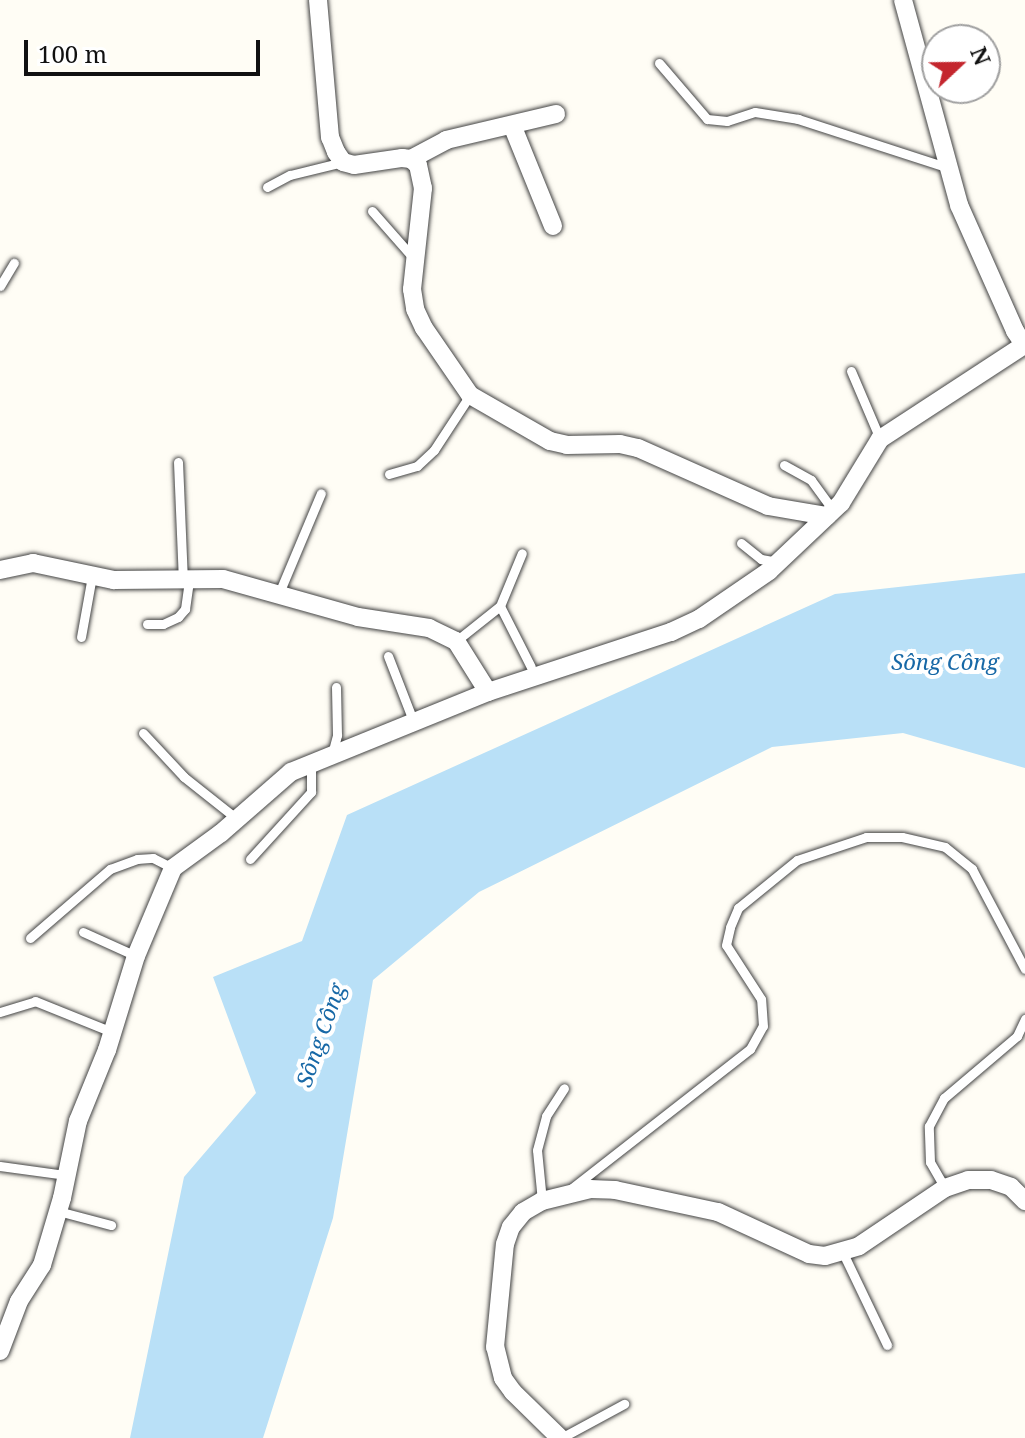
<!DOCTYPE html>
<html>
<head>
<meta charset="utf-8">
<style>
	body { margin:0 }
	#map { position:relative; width:1025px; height:1438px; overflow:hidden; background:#fffdf5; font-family:"Noto Serif",serif }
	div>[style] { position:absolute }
	.water>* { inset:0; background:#b9e0f7 }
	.roads { filter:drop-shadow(0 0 2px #444) drop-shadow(0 0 2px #444) }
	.service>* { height:9px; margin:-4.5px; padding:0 4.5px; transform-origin:4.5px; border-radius:4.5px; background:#fff }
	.minor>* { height:18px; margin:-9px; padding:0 9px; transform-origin:9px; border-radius:9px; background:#fff }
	span { translate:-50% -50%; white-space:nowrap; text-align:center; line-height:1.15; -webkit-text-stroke:8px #fff; paint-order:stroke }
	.water-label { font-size:22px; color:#1768a6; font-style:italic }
	.north { position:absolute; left:921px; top:24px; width:80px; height:80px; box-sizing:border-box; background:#fff; border:2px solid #a0a0a0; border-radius:50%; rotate:68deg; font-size:22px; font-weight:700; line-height:32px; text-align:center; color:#111 }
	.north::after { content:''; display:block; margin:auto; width:28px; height:36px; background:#c4262e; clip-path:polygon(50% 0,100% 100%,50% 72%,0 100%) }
	.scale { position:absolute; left:24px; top:40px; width:236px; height:36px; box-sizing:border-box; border:4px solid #111; border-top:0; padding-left:10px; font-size:24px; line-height:28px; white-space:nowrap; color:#111; -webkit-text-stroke:6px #fff; paint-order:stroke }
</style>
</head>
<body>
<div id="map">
	<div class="water">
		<i style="clip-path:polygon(1025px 573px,1025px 768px,903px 733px,772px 747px,479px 892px,373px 980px,333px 1218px,263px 1438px,130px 1438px,184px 1177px,256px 1093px,213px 977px,302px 941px,347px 815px,835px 594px)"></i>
	</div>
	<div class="roads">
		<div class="service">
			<i style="left:659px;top:63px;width:74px;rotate:49.4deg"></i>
			<i style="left:707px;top:119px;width:20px;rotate:6deg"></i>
			<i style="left:727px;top:121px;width:29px;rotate:-18deg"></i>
			<i style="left:755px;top:112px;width:44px;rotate:9.2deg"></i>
			<i style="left:798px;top:119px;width:159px;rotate:18deg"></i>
			<i style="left:267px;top:187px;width:26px;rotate:-28deg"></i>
			<i style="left:290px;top:175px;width:55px;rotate:-13.8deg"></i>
			<i style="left:372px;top:211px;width:65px;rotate:48.7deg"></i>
			<i style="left:0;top:286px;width:27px;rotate:-59deg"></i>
			<i style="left:851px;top:371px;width:74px;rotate:66.9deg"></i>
			<i style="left:178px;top:462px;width:117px;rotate:87.6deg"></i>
			<i style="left:784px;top:465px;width:31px;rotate:29deg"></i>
			<i style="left:811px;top:480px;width:37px;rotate:54deg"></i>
			<i style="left:389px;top:474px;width:29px;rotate:-16deg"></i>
			<i style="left:417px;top:466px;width:23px;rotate:-43deg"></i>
			<i style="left:434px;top:450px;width:66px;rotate:-56.8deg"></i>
			<i style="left:741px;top:543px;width:26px;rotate:39deg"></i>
			<i style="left:761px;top:559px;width:17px;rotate:10deg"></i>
			<i style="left:279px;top:593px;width:108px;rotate:-67.2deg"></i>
			<i style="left:500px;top:606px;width:68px;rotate:63.1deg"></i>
			<i style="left:147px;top:624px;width:16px"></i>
			<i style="left:163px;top:624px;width:17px;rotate:-25deg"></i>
			<i style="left:178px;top:617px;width:11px;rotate:-49deg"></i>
			<i style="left:185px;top:609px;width:30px;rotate:-82deg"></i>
			<i style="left:81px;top:637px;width:62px;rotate:-79.8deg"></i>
			<i style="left:456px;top:641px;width:56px;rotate:-38.5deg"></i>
			<i style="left:500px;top:606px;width:57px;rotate:-67.5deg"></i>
			<i style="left:388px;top:656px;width:72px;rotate:68.8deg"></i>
			<i style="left:143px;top:733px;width:60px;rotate:47deg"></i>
			<i style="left:184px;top:777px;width:68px;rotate:38.4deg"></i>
			<i style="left:332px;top:754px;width:20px;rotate:-75deg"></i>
			<i style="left:337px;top:735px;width:48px;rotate:-91.2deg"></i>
			<i style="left:250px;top:859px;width:91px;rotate:-47.7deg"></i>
			<i style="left:311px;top:792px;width:28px;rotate:-90deg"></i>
			<i style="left:83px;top:932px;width:58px;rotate:24.4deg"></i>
			<i style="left:30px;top:938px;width:106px;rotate:-40.8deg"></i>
			<i style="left:110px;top:869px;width:29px;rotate:-20deg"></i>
			<i style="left:137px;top:859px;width:16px;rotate:-4deg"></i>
			<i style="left:153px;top:858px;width:22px;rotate:27deg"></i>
			<i style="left:0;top:1012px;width:37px;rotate:-17deg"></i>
			<i style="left:35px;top:1001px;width:83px;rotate:21.9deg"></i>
			<i style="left:0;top:1166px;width:67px;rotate:7.8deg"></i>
			<i style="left:572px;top:1188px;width:226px;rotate:-38deg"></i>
			<i style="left:750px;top:1049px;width:26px;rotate:-61deg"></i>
			<i style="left:763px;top:1026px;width:27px;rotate:-94deg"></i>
			<i style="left:761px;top:999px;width:64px;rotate:-122.9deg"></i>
			<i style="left:726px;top:945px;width:18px;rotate:-77deg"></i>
			<i style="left:730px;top:927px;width:21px;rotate:-67deg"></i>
			<i style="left:738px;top:908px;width:76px;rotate:-39.1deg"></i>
			<i style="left:797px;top:860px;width:73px;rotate:-18.4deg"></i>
			<i style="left:866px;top:837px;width:36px"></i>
			<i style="left:902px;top:837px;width:44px;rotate:13.1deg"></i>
			<i style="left:945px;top:847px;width:35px;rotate:39deg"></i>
			<i style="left:972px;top:869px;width:113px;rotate:62.1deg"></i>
			<i style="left:945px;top:1188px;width:30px;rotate:-120deg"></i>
			<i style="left:930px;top:1162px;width:36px;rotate:-92deg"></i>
			<i style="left:929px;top:1126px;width:32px;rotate:-62deg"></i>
			<i style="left:944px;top:1098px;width:96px;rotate:-40.3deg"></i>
			<i style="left:1017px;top:1036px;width:19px;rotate:-65deg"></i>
			<i style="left:542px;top:1201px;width:51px;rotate:-95.6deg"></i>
			<i style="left:537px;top:1150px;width:35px;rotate:-75deg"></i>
			<i style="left:546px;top:1116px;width:33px;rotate:-57deg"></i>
			<i style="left:58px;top:1211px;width:55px;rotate:14.8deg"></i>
			<i style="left:843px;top:1253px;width:102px;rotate:64.4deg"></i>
			<i style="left:561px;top:1438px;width:72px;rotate:-28.4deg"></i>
		</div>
		<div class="minor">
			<i style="left:318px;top:0;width:138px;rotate:85deg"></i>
			<i style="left:330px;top:137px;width:16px;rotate:68deg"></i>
			<i style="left:336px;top:152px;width:12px;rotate:55deg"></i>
			<i style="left:343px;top:162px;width:11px;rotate:15deg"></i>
			<i style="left:354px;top:165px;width:49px;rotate:-8.3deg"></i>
			<i style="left:402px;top:158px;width:9px;rotate:6deg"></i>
			<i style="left:411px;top:159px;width:9px;rotate:41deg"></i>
			<i style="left:418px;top:165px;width:24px;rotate:78deg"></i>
			<i style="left:423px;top:188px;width:102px;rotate:96.2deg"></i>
			<i style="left:412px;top:289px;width:20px;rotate:81deg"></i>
			<i style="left:415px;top:309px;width:21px;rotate:65deg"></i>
			<i style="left:424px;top:328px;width:81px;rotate:55.5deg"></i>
			<i style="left:470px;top:395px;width:92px;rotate:29.9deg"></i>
			<i style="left:550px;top:441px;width:17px;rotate:13deg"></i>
			<i style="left:567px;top:445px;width:53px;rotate:-1.1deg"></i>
			<i style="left:620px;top:444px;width:18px;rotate:13deg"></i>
			<i style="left:638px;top:448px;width:142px;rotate:24deg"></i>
			<i style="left:768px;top:506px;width:60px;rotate:9.6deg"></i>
			<i style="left:903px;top:0;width:213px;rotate:74.7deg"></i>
			<i style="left:959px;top:205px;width:138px;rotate:66deg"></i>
			<i style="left:1015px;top:331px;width:18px;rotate:56deg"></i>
			<i style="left:512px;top:125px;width:109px;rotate:67.9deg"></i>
			<i style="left:411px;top:159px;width:40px;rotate:-28deg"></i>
			<i style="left:446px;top:140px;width:113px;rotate:-13.3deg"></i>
			<i style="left:0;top:570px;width:34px;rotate:-12deg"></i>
			<i style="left:33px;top:563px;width:83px;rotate:11.9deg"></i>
			<i style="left:114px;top:580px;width:109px;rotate:-0.5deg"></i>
			<i style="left:223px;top:579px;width:140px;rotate:15.7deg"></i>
			<i style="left:358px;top:617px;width:72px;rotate:8.8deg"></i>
			<i style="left:429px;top:628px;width:30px;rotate:26deg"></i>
			<i style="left:456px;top:641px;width:60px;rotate:57.9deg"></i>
			<i style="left:0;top:1351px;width:53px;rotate:-69.2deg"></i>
			<i style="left:19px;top:1301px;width:43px;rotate:-57.4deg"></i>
			<i style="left:42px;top:1265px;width:70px;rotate:-73.4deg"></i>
			<i style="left:62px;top:1198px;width:79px;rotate:-78.3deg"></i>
			<i style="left:78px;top:1121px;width:77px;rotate:-67.8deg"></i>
			<i style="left:107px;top:1050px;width:98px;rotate:-72.9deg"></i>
			<i style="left:136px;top:956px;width:95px;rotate:-67.2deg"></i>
			<i style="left:173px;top:868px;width:59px;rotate:-36.1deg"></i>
			<i style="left:221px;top:833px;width:93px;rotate:-41.1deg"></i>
			<i style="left:291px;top:772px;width:213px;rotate:-22.1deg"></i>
			<i style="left:488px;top:692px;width:193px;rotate:-18.2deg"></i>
			<i style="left:671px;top:632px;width:31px;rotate:-25deg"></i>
			<i style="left:699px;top:619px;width:85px;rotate:-34.4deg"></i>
			<i style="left:769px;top:571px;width:99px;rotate:-43.4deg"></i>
			<i style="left:841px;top:503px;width:75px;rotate:-58.6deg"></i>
			<i style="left:880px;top:439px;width:172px;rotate:-33.1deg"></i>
			<i style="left:560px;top:1438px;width:66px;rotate:-135.6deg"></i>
			<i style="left:513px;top:1392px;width:17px;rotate:-126deg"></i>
			<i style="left:503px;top:1378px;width:32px;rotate:-104deg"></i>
			<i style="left:495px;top:1347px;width:103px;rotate:-84.5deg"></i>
			<i style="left:505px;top:1244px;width:18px;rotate:-71deg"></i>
			<i style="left:511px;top:1227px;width:19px;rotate:-51deg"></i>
			<i style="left:523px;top:1212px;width:22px;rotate:-30deg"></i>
			<i style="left:542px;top:1201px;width:49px;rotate:-14deg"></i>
			<i style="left:590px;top:1189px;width:25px;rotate:2deg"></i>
			<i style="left:615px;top:1190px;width:105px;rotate:12.1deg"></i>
			<i style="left:718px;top:1212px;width:100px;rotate:24.8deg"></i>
			<i style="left:809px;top:1254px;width:16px;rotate:7deg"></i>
			<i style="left:825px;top:1256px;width:35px;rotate:-16deg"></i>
			<i style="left:859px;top:1246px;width:104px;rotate:-34deg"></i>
			<i style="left:945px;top:1188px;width:24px;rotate:-19deg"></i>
			<i style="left:968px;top:1180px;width:23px"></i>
			<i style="left:991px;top:1180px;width:21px;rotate:19deg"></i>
			<i style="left:1011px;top:1187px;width:20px;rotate:45deg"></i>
		</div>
	</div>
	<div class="water-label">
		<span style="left:945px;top:662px">Sông Công</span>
		<span style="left:320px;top:1035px;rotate:-71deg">Sông Công</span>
	</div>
	<div class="north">N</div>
	<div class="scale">100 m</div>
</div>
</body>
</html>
